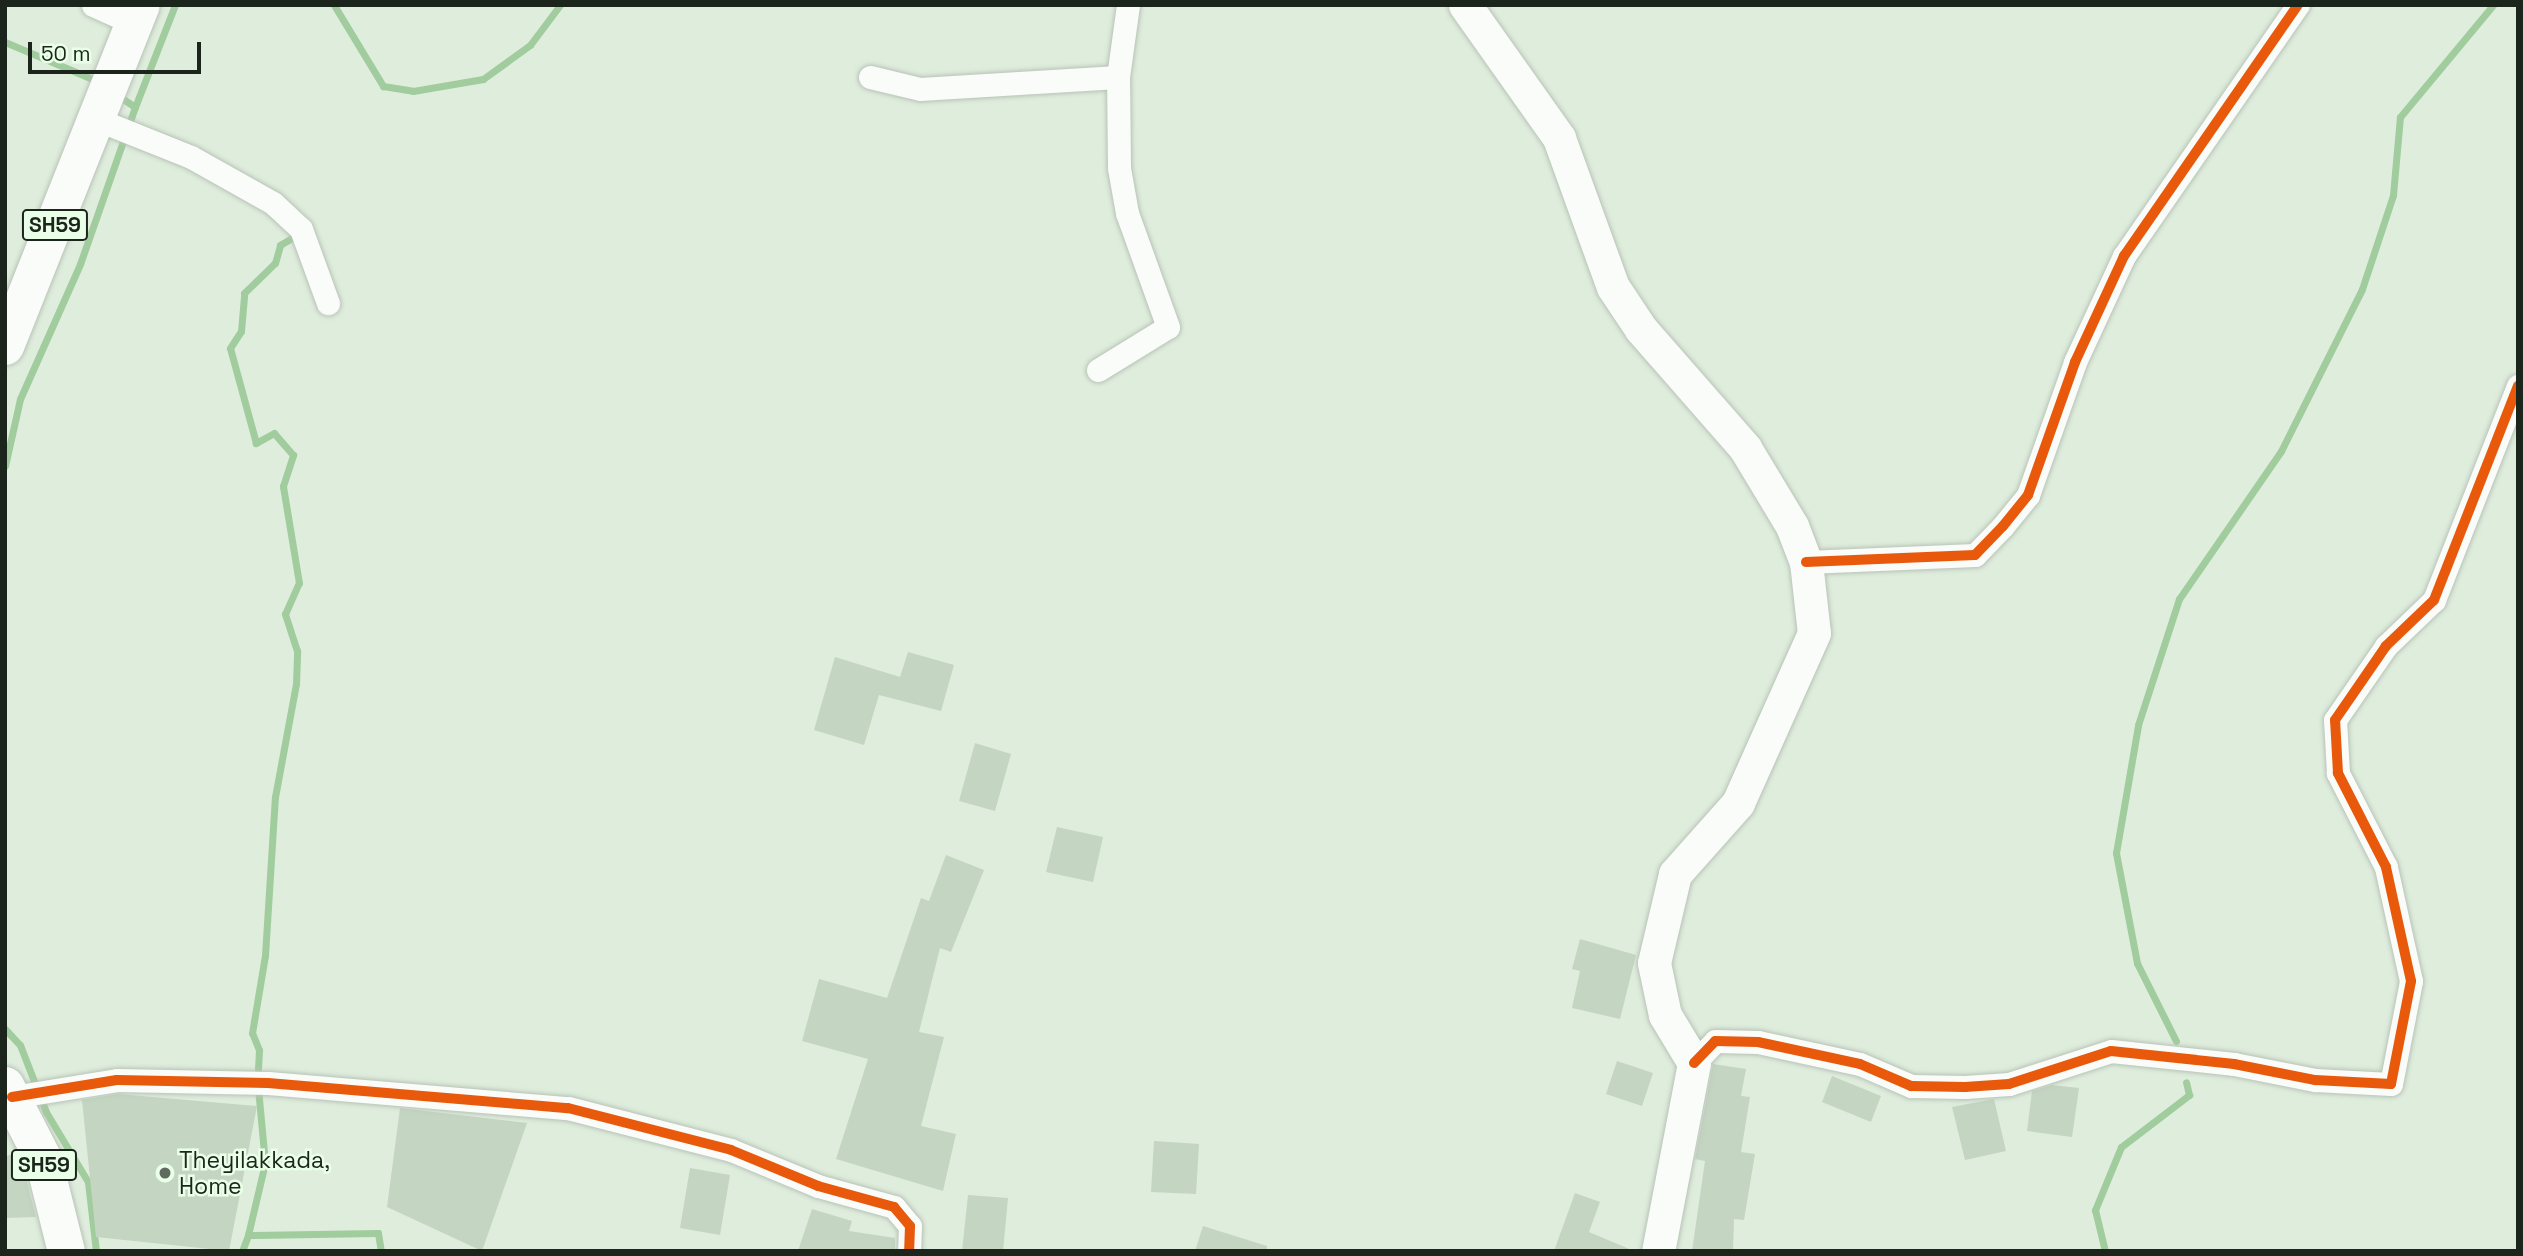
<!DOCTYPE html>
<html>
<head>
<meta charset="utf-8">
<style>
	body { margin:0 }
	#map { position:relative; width:2523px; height:1256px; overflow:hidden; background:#dfeddd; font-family:"Space Grotesk",sans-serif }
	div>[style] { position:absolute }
	.stream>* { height:7px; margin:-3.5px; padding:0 3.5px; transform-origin:3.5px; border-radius:3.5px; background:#a1cc9d }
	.building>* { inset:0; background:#c4d5c2 }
	.roads { filter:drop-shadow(0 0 2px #b8c3b6) drop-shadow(0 0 2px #b8c3b6) }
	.street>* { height:23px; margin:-11.5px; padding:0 11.5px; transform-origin:11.5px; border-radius:11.5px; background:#fafcfa }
	.secondary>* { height:33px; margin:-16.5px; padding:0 16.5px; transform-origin:16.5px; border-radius:16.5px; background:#fafcfa }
	.primary>* { height:37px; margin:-18.5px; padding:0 18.5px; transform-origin:18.5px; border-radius:18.5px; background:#fafcfa }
	.cycleway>* { height:10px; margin:-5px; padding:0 5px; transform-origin:5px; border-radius:5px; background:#e8590c }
	.dots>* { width:19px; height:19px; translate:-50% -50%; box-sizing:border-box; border:4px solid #eaffe8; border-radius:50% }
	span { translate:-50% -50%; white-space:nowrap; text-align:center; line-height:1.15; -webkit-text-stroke:5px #eaffe8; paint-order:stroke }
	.shield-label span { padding:2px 5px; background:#eaffe8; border:2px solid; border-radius:5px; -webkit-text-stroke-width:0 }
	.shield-label { font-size:21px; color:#1c251b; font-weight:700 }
	.poi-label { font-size:23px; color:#1c251b }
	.left { translate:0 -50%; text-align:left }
	.frame { position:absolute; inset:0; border:7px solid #1c251b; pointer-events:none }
	.scale { position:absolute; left:28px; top:42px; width:173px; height:32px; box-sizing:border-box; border:4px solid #1c251b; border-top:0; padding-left:9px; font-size:21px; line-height:24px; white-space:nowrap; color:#1c251b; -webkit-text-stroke:5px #eaffe8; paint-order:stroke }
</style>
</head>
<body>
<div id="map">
	<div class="stream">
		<i style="left:334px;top:5px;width:95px;rotate:58.8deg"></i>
		<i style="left:383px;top:86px;width:30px;rotate:9deg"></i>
		<i style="left:413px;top:91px;width:71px;rotate:-9.7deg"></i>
		<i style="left:483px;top:79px;width:58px;rotate:-35.9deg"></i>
		<i style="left:530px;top:45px;width:50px;rotate:-53.1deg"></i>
		<i style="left:5px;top:42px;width:100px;rotate:23deg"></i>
		<i style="left:135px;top:107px;width:110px;rotate:-68.6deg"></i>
		<i style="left:5px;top:466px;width:69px;rotate:-77.4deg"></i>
		<i style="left:20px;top:399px;width:148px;rotate:-66deg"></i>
		<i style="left:80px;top:264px;width:166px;rotate:-70.7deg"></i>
		<i style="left:135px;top:107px;width:23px;rotate:-146deg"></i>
		<i style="left:5px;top:1029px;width:22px;rotate:47deg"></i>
		<i style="left:20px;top:1045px;width:72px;rotate:68.8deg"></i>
		<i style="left:46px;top:1112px;width:82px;rotate:59deg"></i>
		<i style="left:88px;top:1182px;width:69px;rotate:83.4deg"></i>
		<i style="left:2176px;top:1041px;width:87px;rotate:-116.6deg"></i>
		<i style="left:2137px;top:963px;width:112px;rotate:-100.8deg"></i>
		<i style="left:2116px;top:853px;width:130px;rotate:-80.2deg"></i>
		<i style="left:2138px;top:725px;width:133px;rotate:-72deg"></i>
		<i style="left:2179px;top:599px;width:180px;rotate:-55.4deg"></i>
		<i style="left:2281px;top:451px;width:181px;rotate:-63.4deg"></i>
		<i style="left:2362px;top:289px;width:99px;rotate:-71.7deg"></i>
		<i style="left:2393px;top:195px;width:78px;rotate:-84.9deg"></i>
		<i style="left:2400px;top:117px;width:146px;rotate:-50.3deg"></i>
		<i style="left:258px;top:1069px;width:19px;rotate:-87deg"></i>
		<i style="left:259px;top:1050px;width:18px;rotate:-112deg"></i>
		<i style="left:252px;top:1033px;width:79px;rotate:-80.5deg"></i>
		<i style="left:265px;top:955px;width:158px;rotate:-86.4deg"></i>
		<i style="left:275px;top:797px;width:115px;rotate:-79.5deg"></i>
		<i style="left:296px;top:684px;width:33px;rotate:-88deg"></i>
		<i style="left:297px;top:651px;width:39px;rotate:-108deg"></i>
		<i style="left:285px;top:614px;width:34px;rotate:-66deg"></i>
		<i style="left:299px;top:583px;width:98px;rotate:-99.4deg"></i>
		<i style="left:283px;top:486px;width:33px;rotate:-72deg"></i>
		<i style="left:293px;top:455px;width:29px;rotate:-131deg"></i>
		<i style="left:274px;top:433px;width:21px;rotate:151deg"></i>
		<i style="left:256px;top:443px;width:98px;rotate:-105.3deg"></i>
		<i style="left:230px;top:348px;width:20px;rotate:-57deg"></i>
		<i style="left:241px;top:331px;width:38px;rotate:-85deg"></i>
		<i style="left:244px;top:293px;width:43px;rotate:-44.1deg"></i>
		<i style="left:275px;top:263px;width:19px;rotate:-74deg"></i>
		<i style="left:280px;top:245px;width:21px;rotate:-31deg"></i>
		<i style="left:258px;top:1088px;width:75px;rotate:84.7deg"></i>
		<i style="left:265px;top:1163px;width:74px;rotate:103.3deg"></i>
		<i style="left:248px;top:1235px;width:130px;rotate:-0.9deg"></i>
		<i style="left:378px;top:1233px;width:18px;rotate:81deg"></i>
		<i style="left:242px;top:1251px;width:17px;rotate:-69deg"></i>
		<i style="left:2105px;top:1251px;width:42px;rotate:-103.7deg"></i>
		<i style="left:2095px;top:1210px;width:68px;rotate:-67.6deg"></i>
		<i style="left:2121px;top:1147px;width:86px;rotate:-37.4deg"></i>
		<i style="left:2189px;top:1095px;width:13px;rotate:-103deg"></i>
	</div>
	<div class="building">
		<i style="clip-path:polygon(908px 652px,954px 665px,941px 711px,879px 695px,864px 745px,814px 730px,835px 657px,900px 677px)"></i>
		<i style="clip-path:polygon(975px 743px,1011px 754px,995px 811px,959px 801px)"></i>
		<i style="clip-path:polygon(1057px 827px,1103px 837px,1093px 882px,1046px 872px)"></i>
		<i style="clip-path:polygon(946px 855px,984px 870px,951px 952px,940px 948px,919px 1032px,944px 1037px,921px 1126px,956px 1134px,943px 1191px,836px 1159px,868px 1059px,802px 1041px,819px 979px,887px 998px,921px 898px,929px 901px)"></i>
		<i style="clip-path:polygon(1580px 939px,1636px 955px,1620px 1019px,1572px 1008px,1580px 971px,1572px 969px)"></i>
		<i style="clip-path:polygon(1617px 1061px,1653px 1073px,1642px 1106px,1606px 1094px)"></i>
		<i style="clip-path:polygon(1713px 1064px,1746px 1069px,1741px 1096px,1750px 1097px,1741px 1152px,1755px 1154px,1744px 1220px,1734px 1219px,1733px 1251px,1692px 1251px,1705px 1161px,1695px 1159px)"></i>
		<i style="clip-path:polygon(1832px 1076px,1881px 1096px,1871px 1122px,1822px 1102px)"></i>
		<i style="clip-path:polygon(2052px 1085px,2079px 1088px,2072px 1137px,2027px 1131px,2032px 1091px)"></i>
		<i style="clip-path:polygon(118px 1094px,257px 1106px,229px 1251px,96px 1237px,82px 1100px)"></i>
		<i style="clip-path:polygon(1994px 1099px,2006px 1151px,1965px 1160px,1952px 1107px)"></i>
		<i style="clip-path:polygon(400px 1108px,527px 1123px,482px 1251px,387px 1207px)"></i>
		<i style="clip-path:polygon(1154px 1141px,1199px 1144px,1196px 1194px,1151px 1192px)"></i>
		<i style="clip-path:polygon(17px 1154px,23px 1166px,36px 1217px,5px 1218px,5px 1156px)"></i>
		<i style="clip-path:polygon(690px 1168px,730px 1175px,720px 1235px,680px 1228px)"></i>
		<i style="clip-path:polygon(1575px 1193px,1600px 1202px,1589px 1232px,1634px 1251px,1554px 1251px)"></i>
		<i style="clip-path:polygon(968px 1195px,1008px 1198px,1003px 1251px,962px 1251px)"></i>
		<i style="clip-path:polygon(812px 1209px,852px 1221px,849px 1231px,895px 1238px,895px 1251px,798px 1251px)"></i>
		<i style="clip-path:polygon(1203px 1226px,1267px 1246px,1267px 1251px,1195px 1251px)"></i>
	</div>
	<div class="roads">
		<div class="street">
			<i style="left:93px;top:5px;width:44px;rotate:24.2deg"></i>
			<i style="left:870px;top:77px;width:51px;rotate:13.5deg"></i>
			<i style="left:920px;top:89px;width:198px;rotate:-3.5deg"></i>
			<i style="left:96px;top:119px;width:102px;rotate:21.8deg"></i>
			<i style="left:191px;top:157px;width:94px;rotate:29.3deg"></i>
			<i style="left:273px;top:203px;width:38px;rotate:43deg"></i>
			<i style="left:301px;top:229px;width:79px;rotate:70deg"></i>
			<i style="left:1098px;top:370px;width:82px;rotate:-31.6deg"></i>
			<i style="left:1168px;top:327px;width:121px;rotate:-109.8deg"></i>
			<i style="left:1127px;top:213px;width:46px;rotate:-100.1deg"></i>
			<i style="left:1119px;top:168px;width:91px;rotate:-90.6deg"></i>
			<i style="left:1118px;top:77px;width:73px;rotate:-82.1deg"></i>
			<i style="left:1806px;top:562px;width:169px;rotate:-2.4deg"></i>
			<i style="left:1975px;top:555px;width:40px;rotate:-46deg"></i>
			<i style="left:2003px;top:526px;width:40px;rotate:-51deg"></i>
			<i style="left:2028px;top:495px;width:141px;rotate:-70.5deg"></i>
			<i style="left:2075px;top:362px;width:117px;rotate:-65.2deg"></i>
			<i style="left:2124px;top:256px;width:305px;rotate:-55.3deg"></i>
			<i style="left:1694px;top:1063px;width:30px;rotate:-46deg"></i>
			<i style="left:1715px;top:1041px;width:43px;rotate:1.3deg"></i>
			<i style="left:1758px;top:1042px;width:104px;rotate:12.2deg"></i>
			<i style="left:1860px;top:1064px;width:56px;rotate:23.3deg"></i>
			<i style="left:1911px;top:1086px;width:54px;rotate:1.1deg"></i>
			<i style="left:1965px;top:1087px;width:44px;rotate:-3.9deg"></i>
			<i style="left:2009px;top:1084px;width:107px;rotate:-17.9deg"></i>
			<i style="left:2111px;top:1051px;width:124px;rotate:6deg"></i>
			<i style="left:2234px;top:1064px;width:83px;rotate:11.2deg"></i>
			<i style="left:2315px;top:1080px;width:76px;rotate:3deg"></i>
			<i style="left:2391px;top:1084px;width:105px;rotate:-79deg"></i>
			<i style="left:2411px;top:981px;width:117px;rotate:-102.4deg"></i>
			<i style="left:2386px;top:867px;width:106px;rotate:-117.1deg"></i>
			<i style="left:2338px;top:773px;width:53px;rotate:-93.2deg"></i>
			<i style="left:2335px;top:720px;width:90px;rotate:-55.4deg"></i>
			<i style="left:2386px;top:646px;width:66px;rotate:-43.8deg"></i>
			<i style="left:2434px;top:600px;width:230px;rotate:-68.6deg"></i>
			<i style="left:12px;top:1097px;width:106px;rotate:-9.2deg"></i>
			<i style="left:117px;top:1080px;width:151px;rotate:1.1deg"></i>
			<i style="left:268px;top:1083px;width:301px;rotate:4.8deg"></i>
			<i style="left:568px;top:1108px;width:168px;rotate:14.4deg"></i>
			<i style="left:731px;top:1150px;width:94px;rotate:22.5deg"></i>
			<i style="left:818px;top:1186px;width:79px;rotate:15.4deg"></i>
			<i style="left:894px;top:1207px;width:25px;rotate:50deg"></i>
			<i style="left:910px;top:1226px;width:25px;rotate:92deg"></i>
		</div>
		<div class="secondary">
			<i style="left:1465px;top:5px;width:163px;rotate:54.7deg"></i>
			<i style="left:1559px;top:138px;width:158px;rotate:70.1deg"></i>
			<i style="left:1613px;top:287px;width:50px;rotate:56.3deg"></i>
			<i style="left:1641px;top:329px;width:158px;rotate:48.8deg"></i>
			<i style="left:1745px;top:448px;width:91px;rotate:58.9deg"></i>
			<i style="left:1792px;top:526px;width:39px;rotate:69deg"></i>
			<i style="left:1806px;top:562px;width:71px;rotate:83.6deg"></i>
			<i style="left:1814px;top:633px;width:186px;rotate:114.1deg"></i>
			<i style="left:1738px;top:803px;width:95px;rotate:131.6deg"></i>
			<i style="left:1675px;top:874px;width:91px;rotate:103.3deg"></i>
			<i style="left:1654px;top:963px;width:53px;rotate:78.1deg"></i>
			<i style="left:1665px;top:1015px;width:56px;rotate:58.9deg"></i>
			<i style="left:1694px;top:1063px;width:191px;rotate:100.8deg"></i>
		</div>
		<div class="primary">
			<i style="left:5px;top:346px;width:367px;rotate:-68.3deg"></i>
			<i style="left:5px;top:1085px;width:83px;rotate:62.8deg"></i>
			<i style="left:43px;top:1159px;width:95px;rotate:76deg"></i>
		</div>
	</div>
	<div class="cycleway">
		<i style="left:1806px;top:562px;width:169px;rotate:-2.4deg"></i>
		<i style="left:1975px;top:555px;width:40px;rotate:-46deg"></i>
		<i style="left:2003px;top:526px;width:40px;rotate:-51deg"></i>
		<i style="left:2028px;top:495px;width:141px;rotate:-70.5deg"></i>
		<i style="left:2075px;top:362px;width:117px;rotate:-65.2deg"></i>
		<i style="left:2124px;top:256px;width:305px;rotate:-55.3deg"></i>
		<i style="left:1694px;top:1063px;width:30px;rotate:-46deg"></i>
		<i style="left:1715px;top:1041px;width:43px;rotate:1.3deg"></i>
		<i style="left:1758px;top:1042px;width:104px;rotate:12.2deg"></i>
		<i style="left:1860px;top:1064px;width:56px;rotate:23.3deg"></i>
		<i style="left:1911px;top:1086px;width:54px;rotate:1.1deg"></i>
		<i style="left:1965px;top:1087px;width:44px;rotate:-3.9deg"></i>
		<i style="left:2009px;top:1084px;width:107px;rotate:-17.9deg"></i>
		<i style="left:2111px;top:1051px;width:124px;rotate:6deg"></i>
		<i style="left:2234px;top:1064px;width:83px;rotate:11.2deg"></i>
		<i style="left:2315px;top:1080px;width:76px;rotate:3deg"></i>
		<i style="left:2391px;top:1084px;width:105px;rotate:-79deg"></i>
		<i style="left:2411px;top:981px;width:117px;rotate:-102.4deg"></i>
		<i style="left:2386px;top:867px;width:106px;rotate:-117.1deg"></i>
		<i style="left:2338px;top:773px;width:53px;rotate:-93.2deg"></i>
		<i style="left:2335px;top:720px;width:90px;rotate:-55.4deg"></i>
		<i style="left:2386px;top:646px;width:66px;rotate:-43.8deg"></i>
		<i style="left:2434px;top:600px;width:230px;rotate:-68.6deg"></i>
		<i style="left:12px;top:1097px;width:106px;rotate:-9.2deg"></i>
		<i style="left:117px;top:1080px;width:151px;rotate:1.1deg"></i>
		<i style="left:268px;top:1083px;width:301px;rotate:4.8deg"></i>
		<i style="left:568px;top:1108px;width:168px;rotate:14.4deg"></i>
		<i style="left:731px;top:1150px;width:94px;rotate:22.5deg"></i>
		<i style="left:818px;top:1186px;width:79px;rotate:15.4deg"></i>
		<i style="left:894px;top:1207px;width:25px;rotate:50deg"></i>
		<i style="left:910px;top:1226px;width:25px;rotate:92deg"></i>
	</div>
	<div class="dots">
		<i style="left:165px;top:1173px;background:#606b5f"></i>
	</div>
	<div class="shield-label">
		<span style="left:55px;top:225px">SH59</span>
		<span style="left:44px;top:1165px">SH59</span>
	</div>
	<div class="poi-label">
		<span class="left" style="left:179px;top:1173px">Theyilakkada,<br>Home</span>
	</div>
	<div class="frame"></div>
	<div class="scale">50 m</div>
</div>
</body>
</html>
